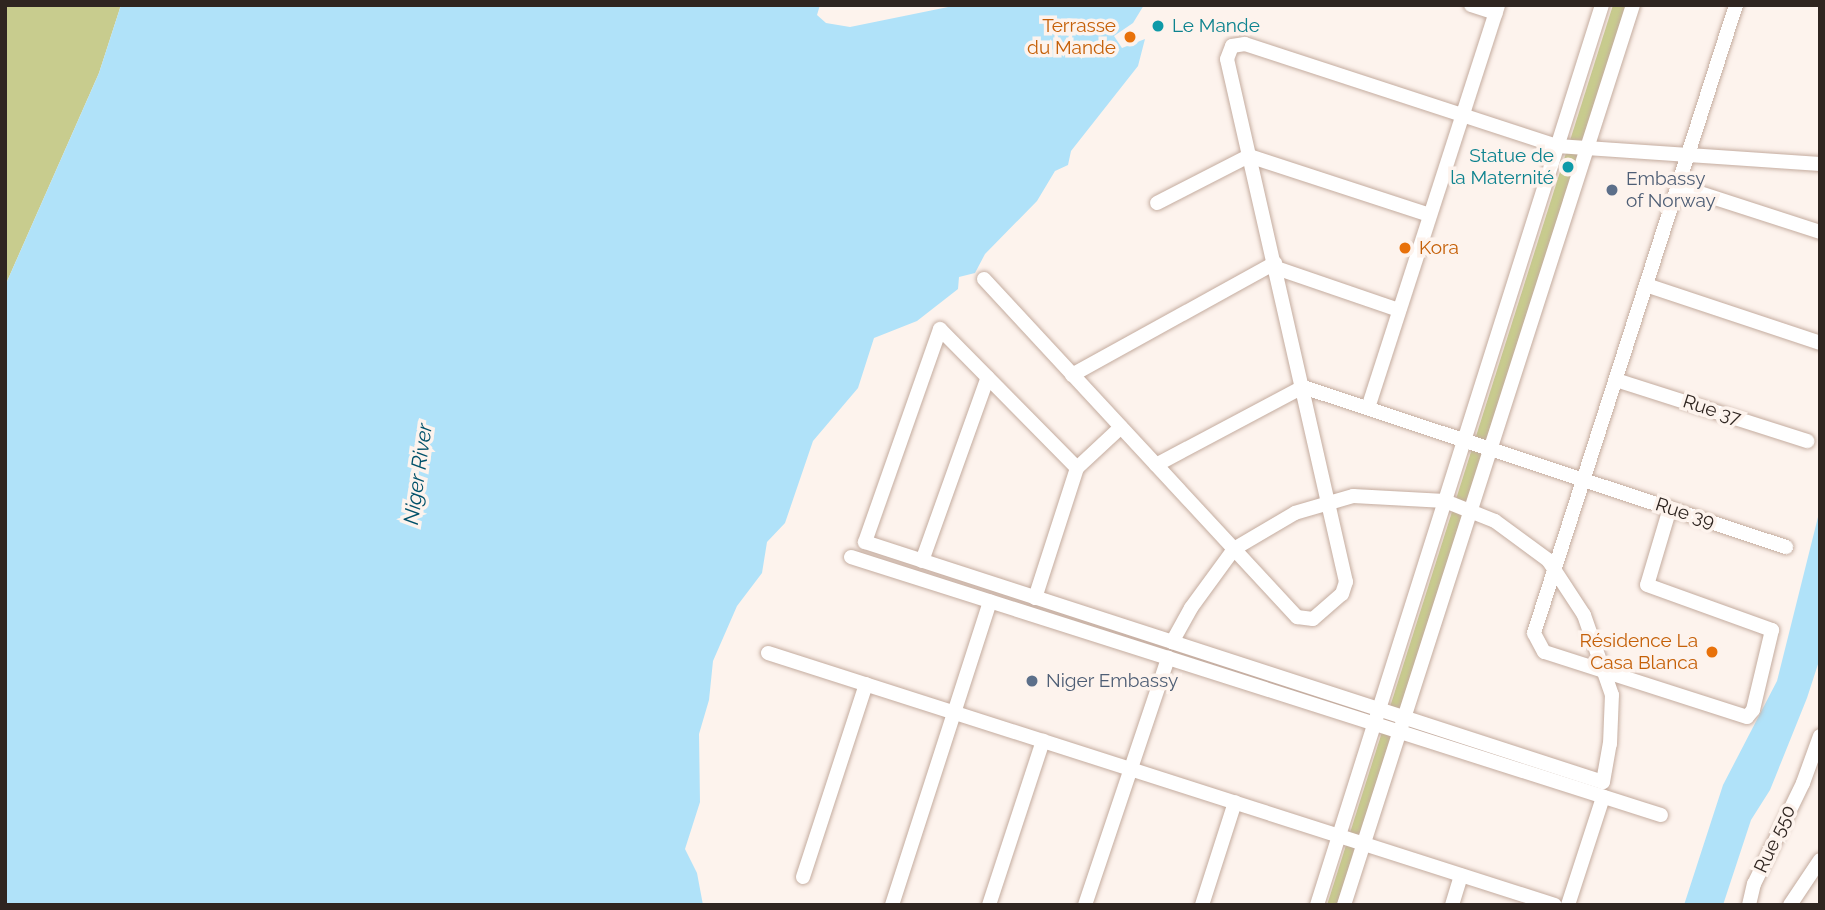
<!DOCTYPE html>
<html>
<head>
<meta charset="utf-8">
<style>
	body { margin:0 }
	#map { position:relative; width:1825px; height:910px; overflow:hidden; background:#fdf3ed; font-family:Raleway,sans-serif }
	div>[style] { position:absolute }
	.green>* { inset:0; background:#c8cc8e }
	.water>* { inset:0; background:#b0e2f9 }
	.roads { filter:drop-shadow(0 0 2px #c4ac9f) drop-shadow(0 0 2px #c4ac9f) }
	.minor>* { height:14px; margin:-7px; padding:0 7px; transform-origin:7px; border-radius:7px; background:#fff }
	.dots>* { width:19px; height:19px; translate:-50% -50%; box-sizing:border-box; border:4px solid #fdf3ed; border-radius:50% }
	span { translate:-50% -50%; white-space:nowrap; text-align:center; line-height:1.15; -webkit-text-stroke:7px #fdf3ed; paint-order:stroke }
	.food-label { font-size:19px; color:#c56008 }
	.right { translate:-100% -50%; text-align:right }
	.left { translate:0 -50%; text-align:left }
	.culture-label { font-size:19px; color:#0d838f }
	.service-label { font-size:19px; color:#4e5e75 }
	.street-label { font-size:19px; color:#2f2520 }
	.water-label { font-size:21px; color:#00516a; font-style:italic }
	.frame { position:absolute; inset:0; border:7px solid #2f2520; pointer-events:none }
</style>
</head>
<body>
<div id="map">
	<div class="green">
		<i style="clip-path:polygon(5px 5px,121px 5px,99px 73px,5px 286px)"></i>
		<i style="clip-path:polygon(1613px 5px,1627px 5px,1337px 905px,1327px 905px)"></i>
	</div>
	<div class="water">
		<i style="clip-path:polygon(121px 5px,820px 5px,817px 15px,826px 23px,850px 27px,958px 5px,1144px 5px,1133px 23px,1114px 36px,1122px 48px,1145px 39px,1138px 66px,1071px 151px,1068px 165px,1055px 171px,1037px 201px,985px 254px,975px 273px,959px 277px,958px 289px,917px 321px,874px 338px,858px 388px,813px 441px,785px 523px,767px 542px,762px 573px,737px 606px,713px 661px,709px 700px,699px 734px,700px 802px,685px 849px,697px 873px,703px 905px,5px 905px,5px 286px,99px 73px)"></i>
		<i style="clip-path:polygon(1820px 509px,1820px 658px,1807px 698px,1770px 790px,1751px 820px,1723px 905px,1684px 905px,1723px 785px,1777px 681px)"></i>
	</div>
	<div class="roads">
		<div class="minor">
			<i style="left:1471px;top:5px;width:26px;rotate:18deg"></i>
			<i style="left:1678px;top:186px;width:149px;rotate:17.9deg"></i>
			<i style="left:1157px;top:203px;width:103px;rotate:-27.1deg"></i>
			<i style="left:1249px;top:156px;width:190px;rotate:18.1deg"></i>
			<i style="left:1276px;top:268px;width:130px;rotate:18.9deg"></i>
			<i style="left:984px;top:279px;width:461px;rotate:47.2deg"></i>
			<i style="left:1297px;top:617px;width:16px;rotate:7deg"></i>
			<i style="left:1313px;top:619px;width:38px;rotate:-41deg"></i>
			<i style="left:1342px;top:594px;width:13px;rotate:-72deg"></i>
			<i style="left:1346px;top:582px;width:536px;rotate:-102.82deg"></i>
			<i style="left:1227px;top:59px;width:14px;rotate:-69deg"></i>
			<i style="left:1232px;top:46px;width:13px;rotate:-9deg"></i>
			<i style="left:1245px;top:44px;width:328px;rotate:18.1deg"></i>
			<i style="left:1557px;top:146px;width:264px;rotate:3.9deg"></i>
			<i style="left:1646px;top:285px;width:183px;rotate:18.4deg"></i>
			<i style="left:1072px;top:375px;width:232px;rotate:-28.9deg"></i>
			<i style="left:1616px;top:380px;width:201px;rotate:17.7deg"></i>
			<i style="left:1368px;top:408px;width:423px;rotate:-72.1deg"></i>
			<i style="left:1156px;top:465px;width:166px;rotate:-28deg"></i>
			<i style="left:1303px;top:387px;width:509px;rotate:18.33deg"></i>
			<i style="left:1077px;top:468px;width:195px;rotate:-134.6deg"></i>
			<i style="left:940px;top:329px;width:226px;rotate:109.4deg"></i>
			<i style="left:865px;top:542px;width:323px;rotate:18deg"></i>
			<i style="left:1172px;top:642px;width:453px;rotate:18deg"></i>
			<i style="left:1603px;top:782px;width:39px;rotate:-80deg"></i>
			<i style="left:1610px;top:744px;width:49px;rotate:-87.7deg"></i>
			<i style="left:1612px;top:695px;width:85px;rotate:-109.3deg"></i>
			<i style="left:1584px;top:615px;width:66px;rotate:-123.2deg"></i>
			<i style="left:1548px;top:560px;width:66px;rotate:-143.7deg"></i>
			<i style="left:1495px;top:521px;width:54px;rotate:-158.2deg"></i>
			<i style="left:1445px;top:501px;width:92px;rotate:-176.9deg"></i>
			<i style="left:1353px;top:496px;width:60px;rotate:163.7deg"></i>
			<i style="left:1295px;top:513px;width:71px;rotate:149.5deg"></i>
			<i style="left:1234px;top:549px;width:73px;rotate:126.1deg"></i>
			<i style="left:1191px;top:608px;width:39px;rotate:119deg"></i>
			<i style="left:1670px;top:508px;width:80px;rotate:106.6deg"></i>
			<i style="left:1647px;top:585px;width:133px;rotate:19.8deg"></i>
			<i style="left:1772px;top:630px;width:82px;rotate:103.4deg"></i>
			<i style="left:1753px;top:710px;width:9px;rotate:131deg"></i>
			<i style="left:1747px;top:717px;width:213px;rotate:-162.2deg"></i>
			<i style="left:1544px;top:652px;width:21px;rotate:-118deg"></i>
			<i style="left:1534px;top:633px;width:660px;rotate:-72.17deg"></i>
			<i style="left:851px;top:557px;width:850px;rotate:17.67deg"></i>
			<i style="left:922px;top:561px;width:195px;rotate:-70.3deg"></i>
			<i style="left:1035px;top:598px;width:137px;rotate:-72.1deg"></i>
			<i style="left:1077px;top:468px;width:60px;rotate:-43deg"></i>
			<i style="left:768px;top:653px;width:826px;rotate:17.76deg"></i>
			<i style="left:803px;top:877px;width:203px;rotate:-71.9deg"></i>
			<i style="left:892px;top:905px;width:319px;rotate:-72.1deg"></i>
			<i style="left:989px;top:905px;width:173px;rotate:-71.8deg"></i>
			<i style="left:1085px;top:905px;width:261px;rotate:-71.4deg"></i>
			<i style="left:1202px;top:905px;width:108px;rotate:-72.2deg"></i>
			<i style="left:1317px;top:905px;width:944px;rotate:-72.43deg"></i>
			<i style="left:1344px;top:905px;width:945px;rotate:-72.2deg"></i>
			<i style="left:1452px;top:905px;width:31px;rotate:-73deg"></i>
			<i style="left:1568px;top:905px;width:114px;rotate:-72deg"></i>
			<i style="left:1749px;top:905px;width:22px;rotate:-77deg"></i>
			<i style="left:1754px;top:884px;width:112px;rotate:-64.1deg"></i>
			<i style="left:1803px;top:783px;width:50px;rotate:-70.1deg"></i>
			<i style="left:1790px;top:905px;width:54px;rotate:-56.3deg"></i>
		</div>
	</div>
	<div class="dots">
		<i style="left:1158px;top:26px;background:#0f9aa8"></i>
		<i style="left:1130px;top:37px;background:#e8710a"></i>
		<i style="left:1568px;top:167px;background:#0f9aa8"></i>
		<i style="left:1612px;top:190px;background:#5c6f8a"></i>
		<i style="left:1405px;top:248px;background:#e8710a"></i>
		<i style="left:1712px;top:652px;background:#e8710a"></i>
		<i style="left:1032px;top:681px;background:#5c6f8a"></i>
	</div>
	<div class="food-label">
		<span class="right" style="left:1116px;top:37px">Terrasse<br>du Mande</span>
		<span class="left" style="left:1419px;top:248px">Kora</span>
		<span class="right" style="left:1698px;top:652px">Résidence La<br>Casa Blanca</span>
	</div>
	<div class="culture-label">
		<span class="left" style="left:1172px;top:26px">Le Mande</span>
		<span class="right" style="left:1554px;top:167px">Statue de<br>la Maternité</span>
	</div>
	<div class="service-label">
		<span class="left" style="left:1626px;top:190px">Embassy<br>of Norway</span>
		<span class="left" style="left:1046px;top:681px">Niger Embassy</span>
	</div>
	<div class="street-label">
		<span style="left:1712px;top:410px;rotate:18deg">Rue 37</span>
		<span style="left:1685px;top:513px;rotate:18deg">Rue 39</span>
		<span style="left:1775px;top:839px;rotate:-65deg">Rue 550</span>
	</div>
	<div class="water-label">
		<span style="left:418px;top:474px;rotate:-82deg">Niger River</span>
	</div>
	<div class="frame"></div>
</div>
</body>
</html>
